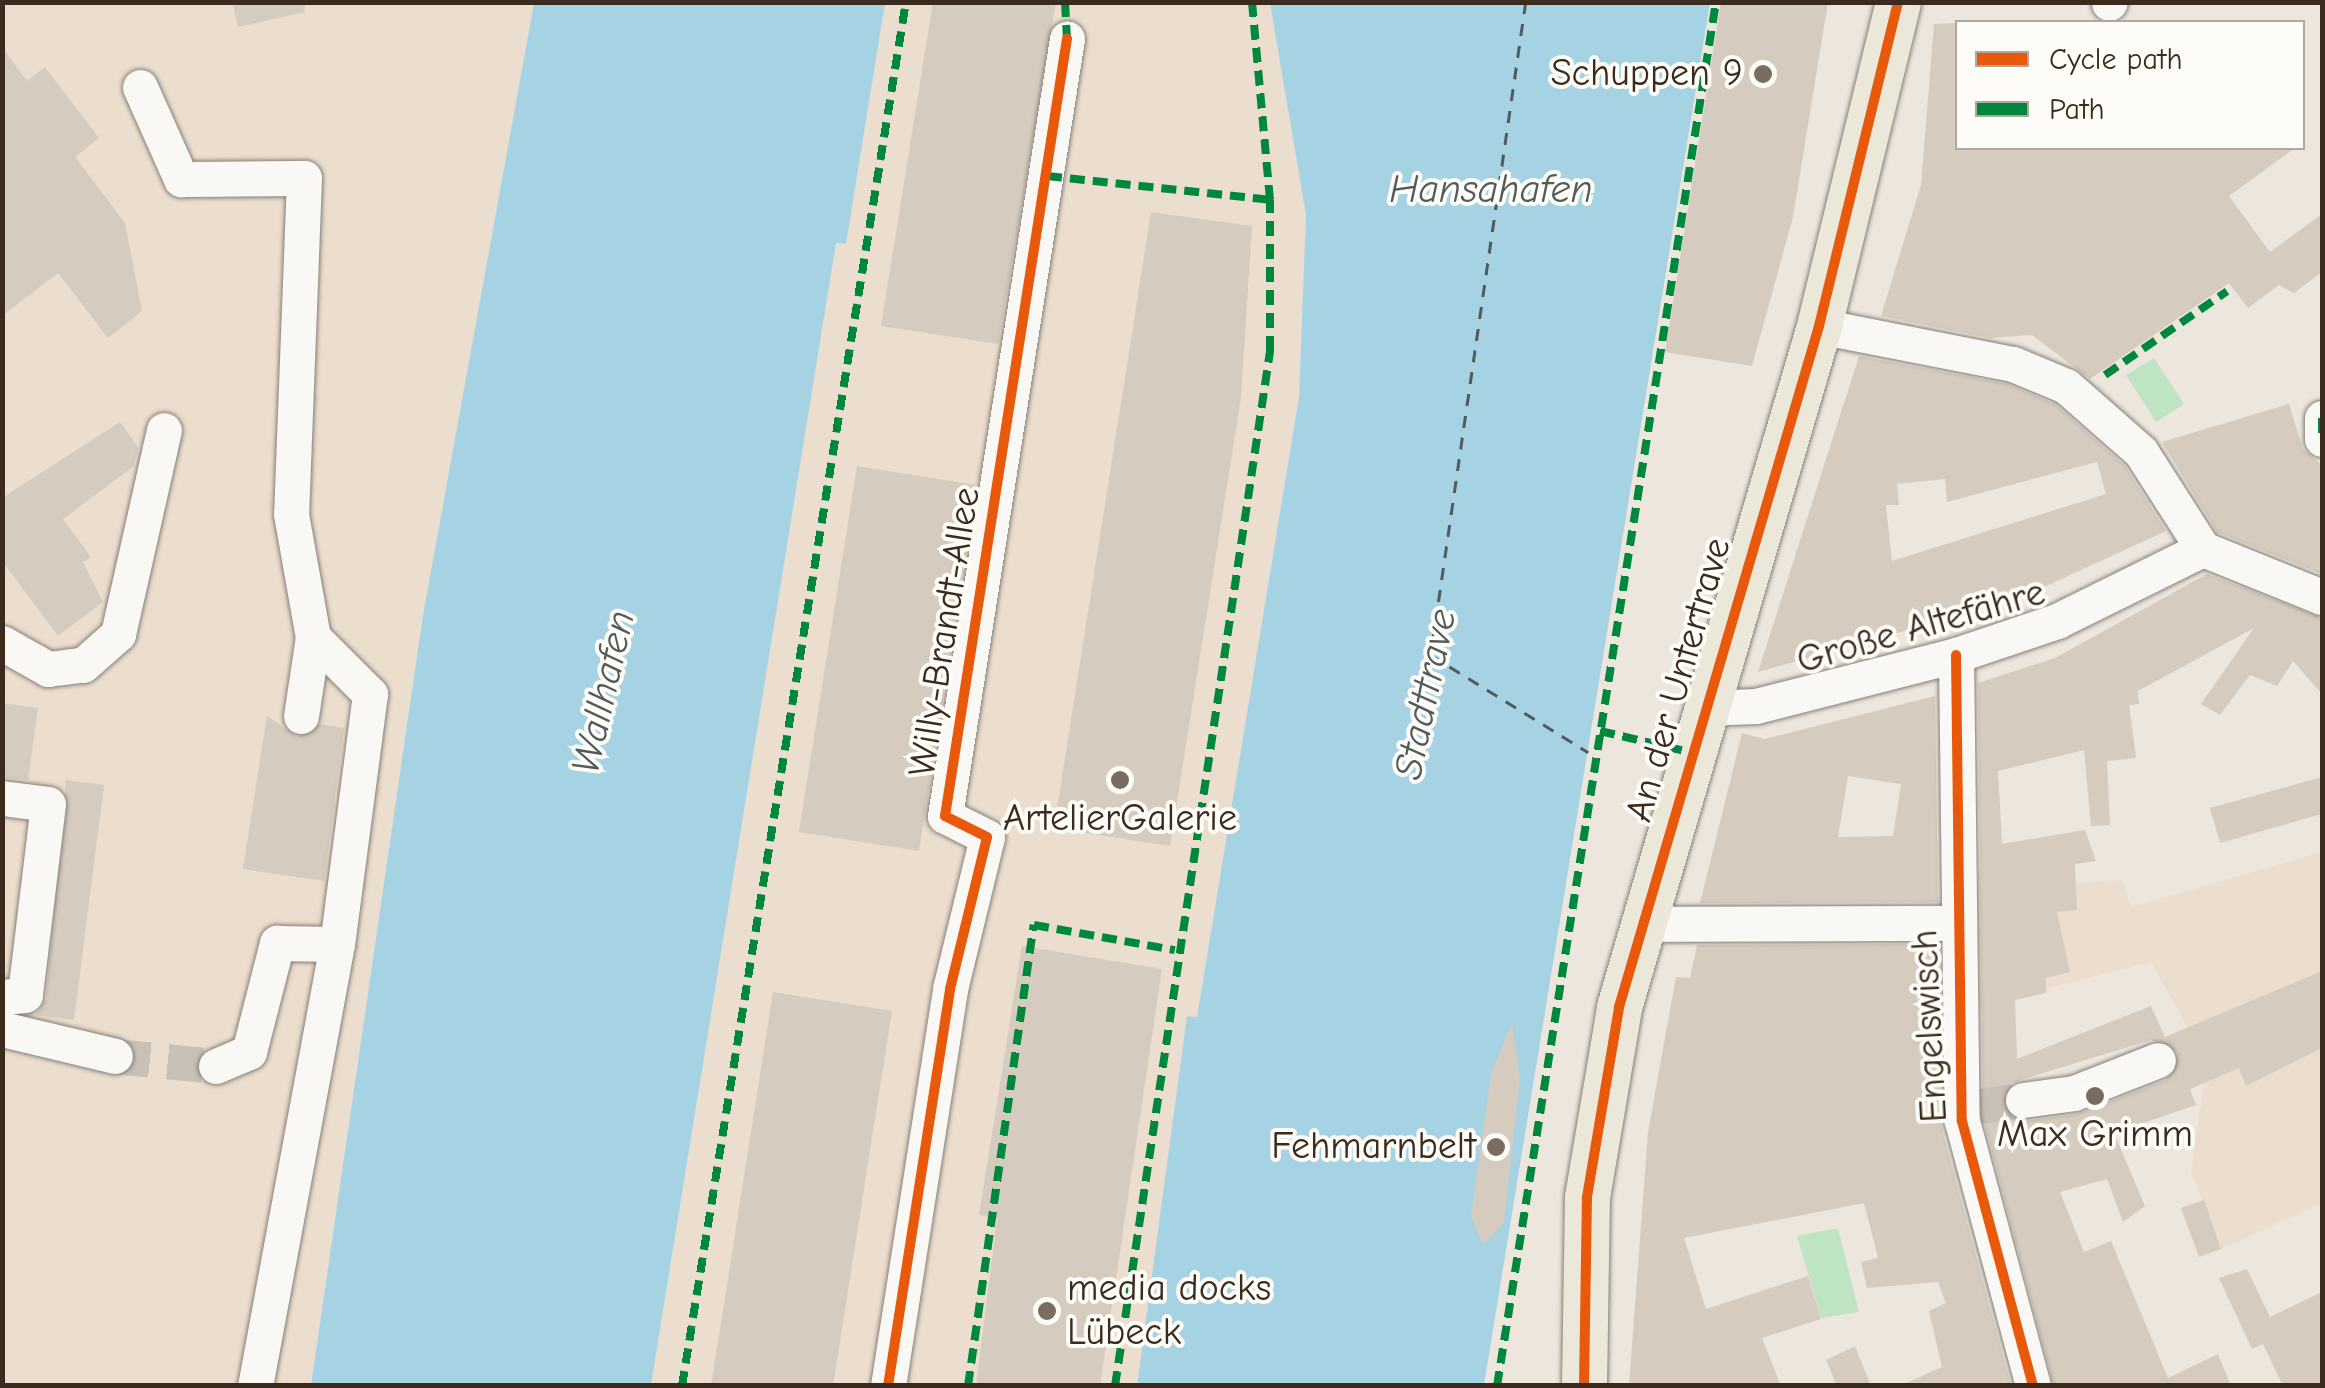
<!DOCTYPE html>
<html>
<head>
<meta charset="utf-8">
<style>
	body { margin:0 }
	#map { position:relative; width:2325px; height:1388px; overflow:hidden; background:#ede6dd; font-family:"Comic Neue",sans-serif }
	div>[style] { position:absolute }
	.built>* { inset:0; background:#ecdece }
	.green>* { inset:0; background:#bfe4c4 }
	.water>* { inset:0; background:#a5d3e4 }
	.ferry>* { height:2.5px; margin-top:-1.25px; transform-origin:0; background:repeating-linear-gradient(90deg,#525a5a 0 12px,transparent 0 22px) }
	.building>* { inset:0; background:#d5cbbf }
	.minor-tunnel>* { height:35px; margin-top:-17.5px; transform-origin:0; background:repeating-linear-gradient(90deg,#c9c0b7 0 35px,transparent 0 53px) }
	.roads { filter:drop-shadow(0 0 2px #868079) drop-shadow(0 0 2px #868079) }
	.minor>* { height:35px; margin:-17.5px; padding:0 17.5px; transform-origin:17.5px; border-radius:17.5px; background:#f9f8f5 }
	.major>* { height:45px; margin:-22.5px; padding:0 22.5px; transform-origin:22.5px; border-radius:22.5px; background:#ebe7d9 }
	.quiet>* { height:8px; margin-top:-4px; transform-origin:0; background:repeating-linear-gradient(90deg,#00873e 0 15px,transparent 0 23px) }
	.cycleway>* { height:10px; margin:-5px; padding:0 5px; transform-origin:5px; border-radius:5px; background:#e8590c }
	.dots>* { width:28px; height:28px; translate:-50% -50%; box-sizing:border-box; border:5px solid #fdfcf7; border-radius:50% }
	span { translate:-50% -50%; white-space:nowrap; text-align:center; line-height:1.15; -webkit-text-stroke:8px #fdfcf7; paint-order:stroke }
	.poi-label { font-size:38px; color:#3b2a1e }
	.right { translate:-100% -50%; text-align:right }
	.left { translate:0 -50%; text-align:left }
	.street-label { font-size:38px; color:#3b2a1e }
	.water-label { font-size:40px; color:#525a5a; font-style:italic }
	.frame { position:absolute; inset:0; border:5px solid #3b2a1e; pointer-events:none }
	.legend { position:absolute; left:1955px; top:20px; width:350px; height:130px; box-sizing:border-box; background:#fdfcf7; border:2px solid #afa8a0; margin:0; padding:12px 18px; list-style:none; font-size:30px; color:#3b2a1e }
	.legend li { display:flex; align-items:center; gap:20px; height:50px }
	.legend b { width:50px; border:2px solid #afa8a0 }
</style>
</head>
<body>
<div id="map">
	<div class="built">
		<i style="clip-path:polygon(3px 3px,534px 3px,423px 615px,311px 1385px,3px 1386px)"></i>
		<i style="clip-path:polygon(885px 3px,1270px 3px,1280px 50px,1306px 215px,1299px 397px,1197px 1017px,1188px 1016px,1137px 1385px,651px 1386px,836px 242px,846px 243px)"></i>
		<i style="clip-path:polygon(2322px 852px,2322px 1203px,2221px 1249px,2191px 1172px,2204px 1083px,2215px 1077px,2151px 962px,1971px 1008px,1965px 871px,2040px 871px,2042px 885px,2122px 880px,2131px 907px)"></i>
	</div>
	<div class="green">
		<i style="clip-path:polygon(2154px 358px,2184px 404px,2156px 422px,2126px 375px)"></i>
		<i style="clip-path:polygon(1838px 1228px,1859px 1312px,1821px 1318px,1797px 1236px)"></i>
	</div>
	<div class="water">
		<i style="clip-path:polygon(534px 3px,885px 3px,846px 244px,836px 243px,651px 1385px,311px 1385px,423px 615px)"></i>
		<i style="clip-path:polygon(1270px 3px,1710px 3px,1484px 1385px,1137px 1386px,1187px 1016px,1197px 1017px,1299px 397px,1306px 215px)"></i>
	</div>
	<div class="ferry">
		<i style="left:1526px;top:2px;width:660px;rotate:98.28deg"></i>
		<i style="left:1431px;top:655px;width:185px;rotate:31.7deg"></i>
	</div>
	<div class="building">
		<i style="clip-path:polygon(232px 2px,304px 2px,305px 12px,238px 27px)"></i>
		<i style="clip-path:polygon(933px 2px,1056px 2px,998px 344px,881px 326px)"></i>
		<i style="clip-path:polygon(1721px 2px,1828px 2px,1793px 217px,1752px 366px,1665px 352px)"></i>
		<i style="clip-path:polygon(1958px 23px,1958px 148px,2295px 148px,2229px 196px,2270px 252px,2322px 214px,2322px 272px,2294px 293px,2279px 285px,2248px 308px,2229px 283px,2090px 379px,2032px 335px,1990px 338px,1881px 316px,1921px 185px,1934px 24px)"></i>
		<i style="clip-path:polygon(2px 47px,27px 81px,45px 67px,99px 138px,75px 157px,125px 223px,142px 311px,108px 338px,58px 273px,2px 316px)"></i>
		<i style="clip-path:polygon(1151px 212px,1252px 226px,1241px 397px,1170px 846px,1054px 828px)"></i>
		<i style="clip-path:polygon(evenodd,1859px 356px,2007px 384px,2055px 404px,2125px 466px,2166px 531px,2018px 599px,1758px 672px,1859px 356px,2097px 462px,2106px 494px,1892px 561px,1886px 505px,1899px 505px,1897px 484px,1945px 479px,1947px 502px,2097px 462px)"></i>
		<i style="clip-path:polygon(2289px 404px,2303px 449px,2322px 465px,2322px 574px,2217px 532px,2162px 442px)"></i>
		<i style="clip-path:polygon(120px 422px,138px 447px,134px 466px,63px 519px,91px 557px,83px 562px,103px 602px,58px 636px,2px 561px,2px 498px)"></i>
		<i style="clip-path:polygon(857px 466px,976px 485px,919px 851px,799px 832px)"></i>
		<i style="clip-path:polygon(evenodd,2207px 574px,2322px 618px,2322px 694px,2293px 661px,2277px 686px,2250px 675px,2220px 715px,2201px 704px,2254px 628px,2138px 691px,2139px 704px,2129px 705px,2136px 758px,2107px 761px,2110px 825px,2091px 826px,2084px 750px,1998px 771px,2002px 844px,2085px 830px,2096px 861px,2075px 864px,2077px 910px,2057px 912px,2070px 972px,2046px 978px,2046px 993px,2015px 1000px,2017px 1059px,2151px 1006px,2165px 1037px,2322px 971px,2322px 1048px,2246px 1086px,2239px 1068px,2190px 1089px,2196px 1105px,2114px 1133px,2145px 1206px,2123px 1222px,2107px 1179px,2060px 1192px,2084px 1252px,2111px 1241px,2168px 1378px,2218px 1354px,2231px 1386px,2054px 1386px,1983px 1118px,1978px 683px,2055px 658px,2207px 574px,2151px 1040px,2178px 1053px,2166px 1080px,2077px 1114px,2025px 1121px,2006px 1112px,2011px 1083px,2151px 1040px)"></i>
		<i style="clip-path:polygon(evenodd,1935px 696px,1938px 902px,1700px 903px,1742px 733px,1765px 739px,1935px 696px,1848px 776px,1901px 784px,1893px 836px,1838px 837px,1848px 776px)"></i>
		<i style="clip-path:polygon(2px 703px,38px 708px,28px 780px,2px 777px)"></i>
		<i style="clip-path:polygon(267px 716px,297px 737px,320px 724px,344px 728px,324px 881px,243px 869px)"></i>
		<i style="clip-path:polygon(2322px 777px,2322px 814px,2220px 843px,2210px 808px)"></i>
		<i style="clip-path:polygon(66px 780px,104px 785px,74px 1020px,36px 1015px,46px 998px)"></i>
		<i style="clip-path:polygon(1938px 944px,1941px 1126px,2011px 1386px,1900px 1386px,1942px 1367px,1929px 1311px,1946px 1303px,1938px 1282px,1867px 1288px,1861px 1262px,1878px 1258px,1864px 1203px,1684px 1238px,1706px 1309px,1808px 1276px,1821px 1319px,1762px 1338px,1781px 1386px,1629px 1386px,1648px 1132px,1676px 977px,1690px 978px,1697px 945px)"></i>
		<i style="clip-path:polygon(1022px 946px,1162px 969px,1100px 1386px,976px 1386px,997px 1218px,979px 1215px)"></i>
		<i style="clip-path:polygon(773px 992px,892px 1011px,833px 1386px,711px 1386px)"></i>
		<i style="clip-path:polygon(1512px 1022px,1520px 1078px,1504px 1223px,1483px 1245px,1471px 1216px,1491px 1074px)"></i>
		<i style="clip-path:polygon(2204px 1200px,2221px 1249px,2199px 1257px,2181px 1208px)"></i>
		<i style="clip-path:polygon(2247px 1269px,2270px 1317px,2322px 1292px,2322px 1386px,2283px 1386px,2263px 1344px,2252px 1349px,2219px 1278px)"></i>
		<i style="clip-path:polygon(1855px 1346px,1871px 1386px,1837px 1386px,1826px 1360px)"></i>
	</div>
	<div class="minor-tunnel">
		<i style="left:115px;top:1056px;width:101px;rotate:5.7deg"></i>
		<i style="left:1979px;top:1106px;width:44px;rotate:-7.8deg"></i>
	</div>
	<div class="roads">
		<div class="minor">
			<i style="left:2109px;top:3px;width:1px;rotate:-45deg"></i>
			<i style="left:140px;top:87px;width:101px;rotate:66deg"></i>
			<i style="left:181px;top:179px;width:123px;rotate:-0.5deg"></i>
			<i style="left:304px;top:178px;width:336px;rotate:92.2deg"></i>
			<i style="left:291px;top:514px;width:125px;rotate:79.9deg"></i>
			<i style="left:313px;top:637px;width:81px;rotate:45deg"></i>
			<i style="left:370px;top:694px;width:252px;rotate:97.5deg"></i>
			<i style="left:1819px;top:326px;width:198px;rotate:11.1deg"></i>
			<i style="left:2013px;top:364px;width:57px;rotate:22.5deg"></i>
			<i style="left:2066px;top:386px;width:100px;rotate:41.3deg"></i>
			<i style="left:2141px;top:452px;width:115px;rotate:57.4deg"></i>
			<i style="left:2322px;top:418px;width:21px;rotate:90deg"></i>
			<i style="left:2px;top:643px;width:53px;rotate:29.5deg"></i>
			<i style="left:48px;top:669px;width:35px;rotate:-7deg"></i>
			<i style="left:83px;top:665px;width:47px;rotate:-41.5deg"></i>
			<i style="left:118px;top:634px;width:209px;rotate:-77.3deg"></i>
			<i style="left:1956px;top:655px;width:466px;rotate:89.3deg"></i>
			<i style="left:1962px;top:1121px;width:274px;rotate:75deg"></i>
			<i style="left:1702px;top:708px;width:54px;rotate:-2.1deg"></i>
			<i style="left:1756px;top:706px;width:206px;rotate:-14.3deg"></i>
			<i style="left:1956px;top:655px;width:107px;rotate:-18.6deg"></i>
			<i style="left:2057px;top:621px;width:163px;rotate:-26.3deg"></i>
			<i style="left:2203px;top:549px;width:128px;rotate:22deg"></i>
			<i style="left:301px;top:716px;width:80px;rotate:-81.4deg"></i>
			<i style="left:2px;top:798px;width:46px;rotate:7.4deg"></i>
			<i style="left:48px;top:804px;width:192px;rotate:96.9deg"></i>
			<i style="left:25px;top:995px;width:23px;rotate:175deg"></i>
			<i style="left:1640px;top:924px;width:314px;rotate:-0.2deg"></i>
			<i style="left:2px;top:1029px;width:116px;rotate:13.4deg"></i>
			<i style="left:216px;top:1066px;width:36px;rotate:-23deg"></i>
			<i style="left:249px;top:1052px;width:113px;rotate:-75.6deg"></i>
			<i style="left:277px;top:943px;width:60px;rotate:1deg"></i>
			<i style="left:337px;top:944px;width:450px;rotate:100.5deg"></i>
			<i style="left:2023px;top:1100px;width:51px;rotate:-7.8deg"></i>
			<i style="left:2074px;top:1093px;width:90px;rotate:-21.4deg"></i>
			<i style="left:888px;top:1386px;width:402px;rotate:-81.1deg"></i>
			<i style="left:950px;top:989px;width:156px;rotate:-76.3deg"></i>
			<i style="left:987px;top:837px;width:47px;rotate:-153.4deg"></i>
			<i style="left:945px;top:816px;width:787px;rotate:-81.08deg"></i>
		</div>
		<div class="major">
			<i style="left:1584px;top:1386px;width:189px;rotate:-89.1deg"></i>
			<i style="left:1587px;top:1197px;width:193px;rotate:-80.4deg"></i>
			<i style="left:1619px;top:1007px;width:710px;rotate:-73.63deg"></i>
			<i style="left:1819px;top:326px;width:333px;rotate:-76.3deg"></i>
		</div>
	</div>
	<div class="quiet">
		<i style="left:1065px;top:2px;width:37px;rotate:87deg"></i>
		<i style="left:1047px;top:176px;width:224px;rotate:6.1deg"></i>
		<i style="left:2105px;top:375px;width:148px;rotate:-34.5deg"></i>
		<i style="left:2322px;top:418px;width:21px;rotate:90deg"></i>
		<i style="left:1600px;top:731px;width:91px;rotate:13.3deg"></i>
		<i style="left:682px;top:1386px;width:1402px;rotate:-80.81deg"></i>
		<i style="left:968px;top:1386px;width:466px;rotate:-81.9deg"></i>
		<i style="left:1034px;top:925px;width:143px;rotate:10.1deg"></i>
		<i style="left:1115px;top:1386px;width:1047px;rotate:-81.48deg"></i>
		<i style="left:1270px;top:351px;width:151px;rotate:-90deg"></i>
		<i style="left:1270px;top:200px;width:199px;rotate:-95.2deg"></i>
		<i style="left:1497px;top:1386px;width:1401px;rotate:-81.01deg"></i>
	</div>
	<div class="cycleway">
		<i style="left:1956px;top:655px;width:466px;rotate:89.3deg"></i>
		<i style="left:1962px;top:1121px;width:274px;rotate:75deg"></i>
		<i style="left:888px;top:1386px;width:402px;rotate:-81.1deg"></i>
		<i style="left:950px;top:989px;width:156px;rotate:-76.3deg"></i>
		<i style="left:987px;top:837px;width:47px;rotate:-153.4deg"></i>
		<i style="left:945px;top:816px;width:787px;rotate:-81.08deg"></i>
		<i style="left:1584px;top:1386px;width:189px;rotate:-89.1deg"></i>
		<i style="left:1587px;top:1197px;width:193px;rotate:-80.4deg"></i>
		<i style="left:1619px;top:1007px;width:710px;rotate:-73.63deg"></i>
		<i style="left:1819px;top:326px;width:333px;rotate:-76.3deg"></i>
	</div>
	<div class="dots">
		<i style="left:1763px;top:74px;background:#796c61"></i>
		<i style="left:1120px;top:780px;background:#796c61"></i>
		<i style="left:2095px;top:1096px;background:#796c61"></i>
		<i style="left:1496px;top:1147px;background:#796c61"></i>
		<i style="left:1047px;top:1311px;background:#796c61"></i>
	</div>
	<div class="poi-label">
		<span class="right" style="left:1743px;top:74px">Schuppen 9</span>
		<span style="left:1120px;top:819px">ArtelierGalerie</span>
		<span style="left:2095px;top:1135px">Max Grimm</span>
		<span class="right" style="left:1476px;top:1147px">Fehmarnbelt</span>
		<span class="left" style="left:1067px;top:1311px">media docks<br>Lübeck</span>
	</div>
	<div class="street-label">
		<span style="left:1921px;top:627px;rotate:-16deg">Große Altefähre</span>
		<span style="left:945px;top:632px;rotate:-81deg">Willy-Brandt-Allee</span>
		<span style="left:1679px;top:680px;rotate:-74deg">An der Untertrave</span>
		<span style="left:1930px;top:1026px;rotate:-93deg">Engelswisch</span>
	</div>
	<div class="water-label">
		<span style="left:1491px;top:189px">Hansahafen</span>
		<span style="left:603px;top:692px;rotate:-77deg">Wallhafen</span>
		<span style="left:1425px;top:694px;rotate:-78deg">Stadttrave</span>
	</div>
	<div class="frame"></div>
	<ul class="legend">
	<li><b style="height:12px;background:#e8590c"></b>Cycle path</li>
	<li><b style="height:12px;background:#00873e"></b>Path</li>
	</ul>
</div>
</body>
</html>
